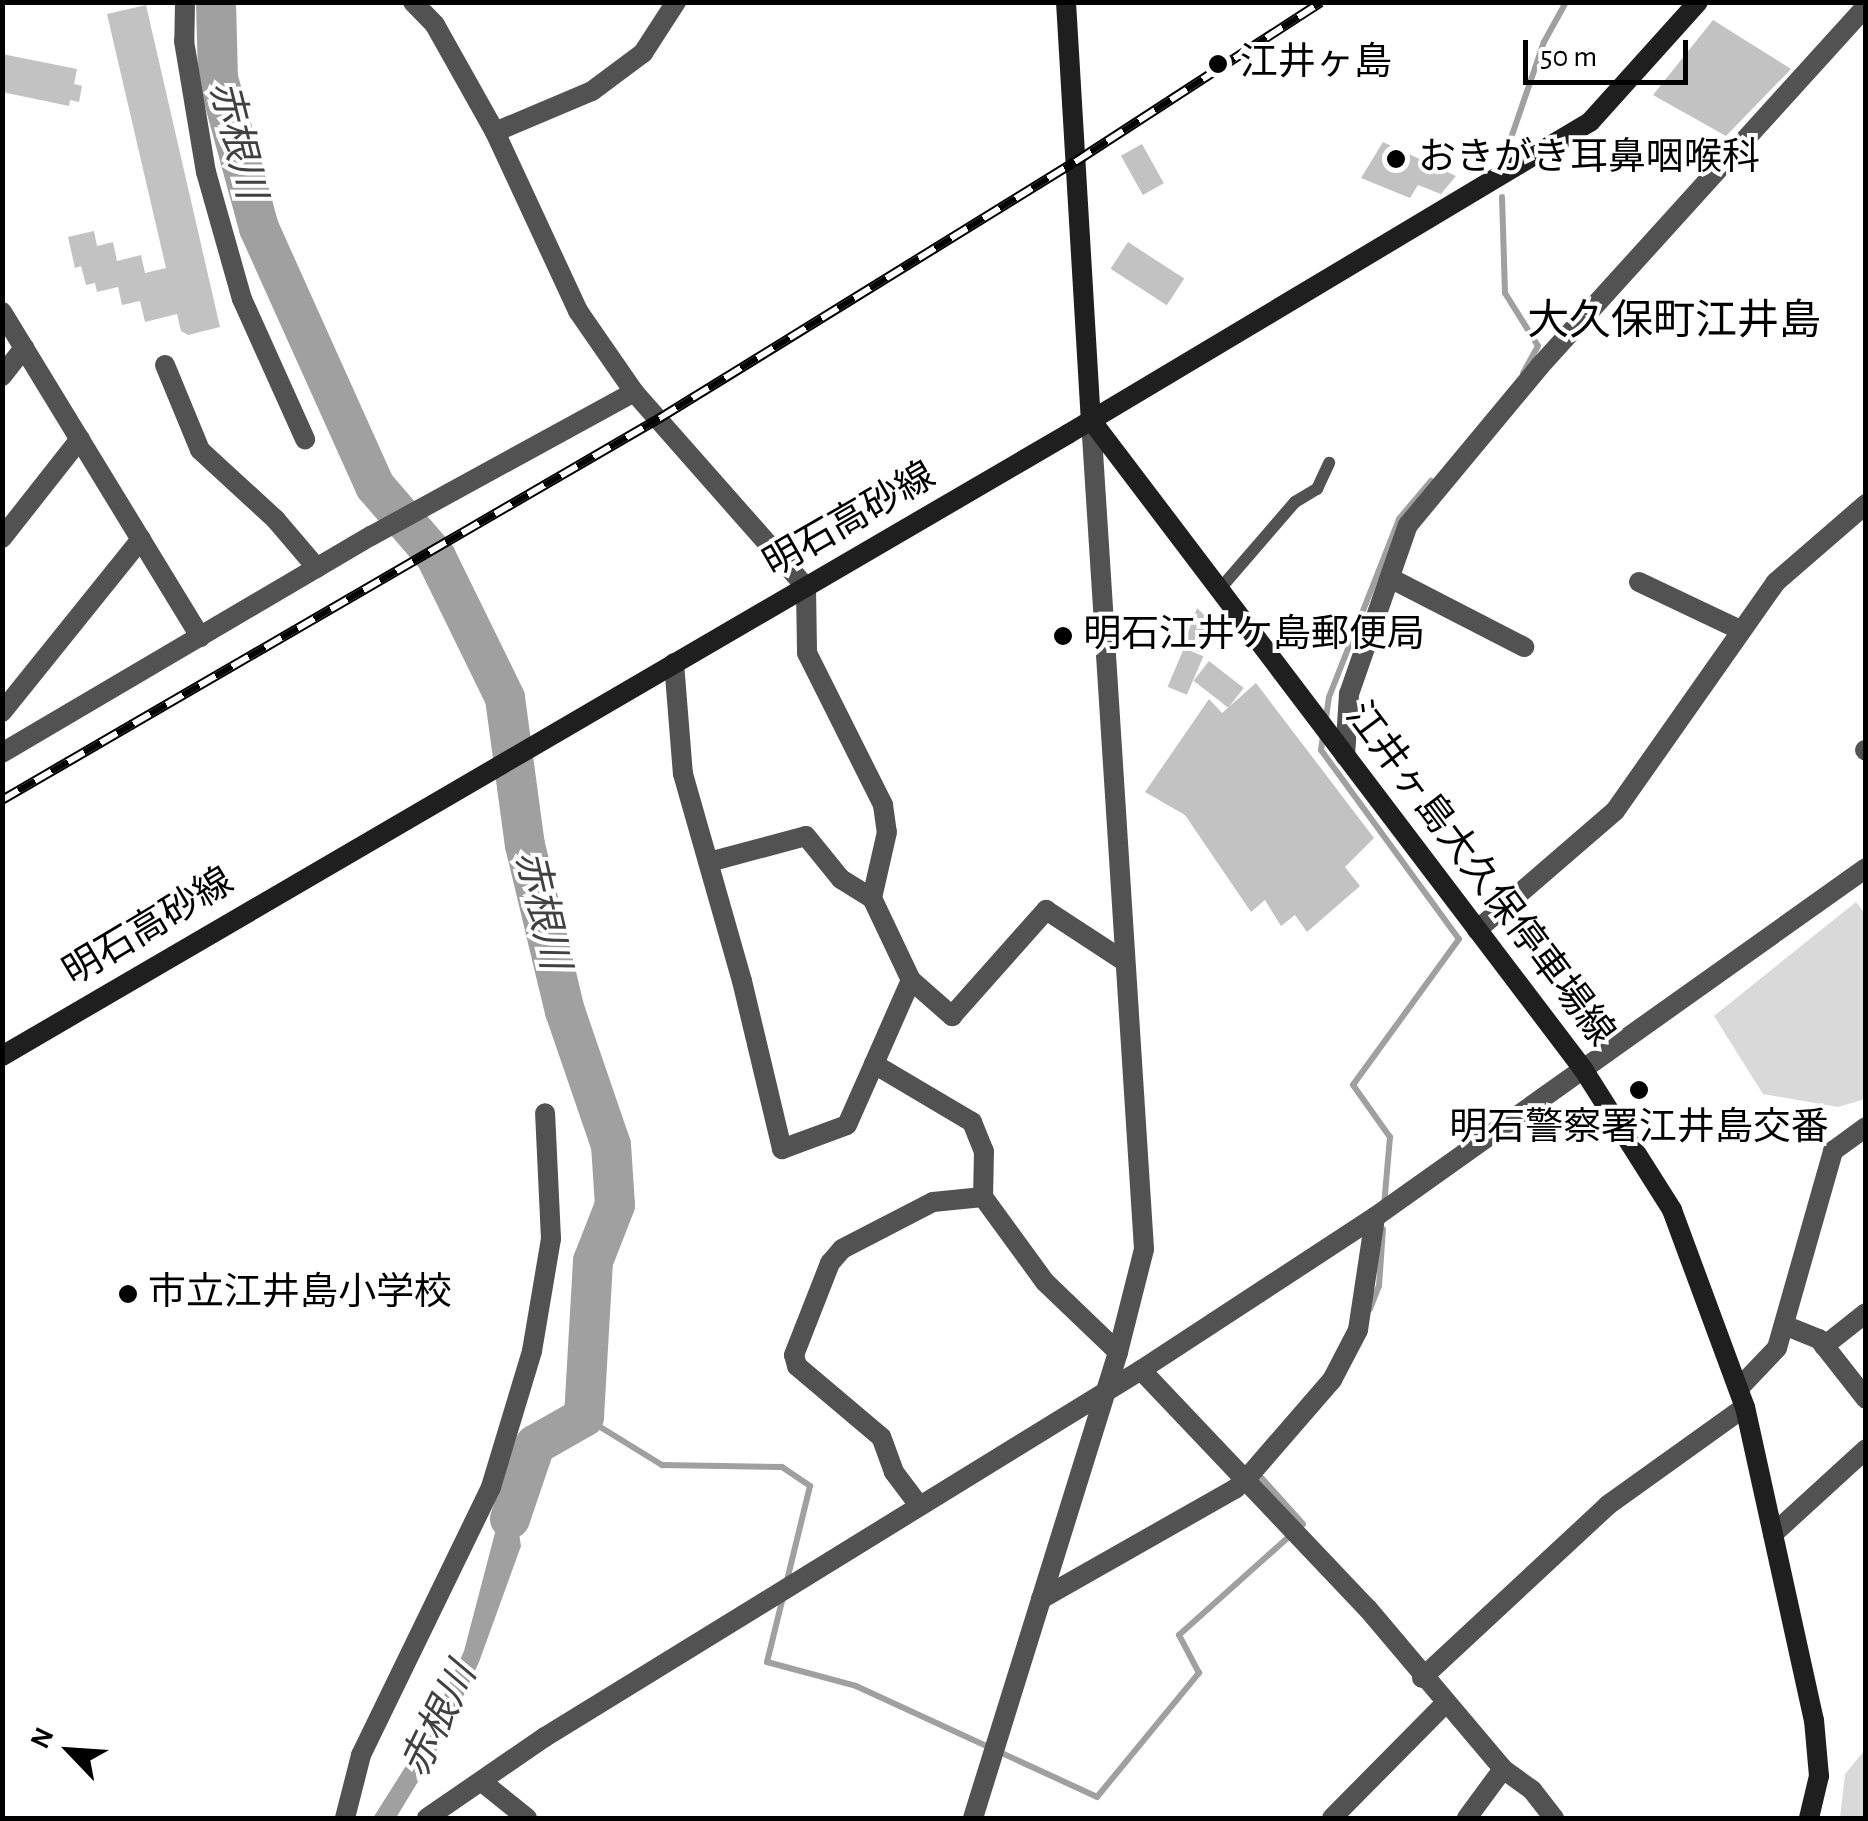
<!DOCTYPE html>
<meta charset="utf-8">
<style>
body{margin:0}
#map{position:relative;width:1868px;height:1821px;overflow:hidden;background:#fff;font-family:"Alegreya Sans","Noto Sans JP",sans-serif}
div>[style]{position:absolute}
.green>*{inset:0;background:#d9d9d9}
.water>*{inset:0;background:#a0a0a0}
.stream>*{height:6px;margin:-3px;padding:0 3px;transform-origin:3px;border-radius:3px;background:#a0a0a0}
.river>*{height:40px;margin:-20px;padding:0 20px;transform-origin:20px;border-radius:20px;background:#a0a0a0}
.building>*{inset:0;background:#c2c2c2;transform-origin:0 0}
.service>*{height:12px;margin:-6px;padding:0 6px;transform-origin:6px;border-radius:6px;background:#525252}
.minor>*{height:20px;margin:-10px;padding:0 10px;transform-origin:10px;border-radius:10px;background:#525252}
.secondary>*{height:20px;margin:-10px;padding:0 10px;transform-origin:10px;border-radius:10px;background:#1f1f1f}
.rail>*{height:10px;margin-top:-5px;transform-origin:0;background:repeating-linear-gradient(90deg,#fff 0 19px,#000 0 38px);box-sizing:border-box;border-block:2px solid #000}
.dots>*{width:28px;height:28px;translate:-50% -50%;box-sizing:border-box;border:5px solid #fff;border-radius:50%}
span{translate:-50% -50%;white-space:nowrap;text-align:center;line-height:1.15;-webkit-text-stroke:8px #fff;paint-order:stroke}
.poi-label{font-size:38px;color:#000}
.left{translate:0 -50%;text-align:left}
.street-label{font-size:38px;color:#000}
.water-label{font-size:40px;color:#414141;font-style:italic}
.quarter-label{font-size:42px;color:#000}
.frame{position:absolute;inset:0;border:5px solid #000;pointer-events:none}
.north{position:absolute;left:20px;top:1701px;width:100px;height:100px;-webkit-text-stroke:8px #fff;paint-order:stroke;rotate:295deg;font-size:28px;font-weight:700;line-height:40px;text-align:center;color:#000}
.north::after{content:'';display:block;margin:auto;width:35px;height:45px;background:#000;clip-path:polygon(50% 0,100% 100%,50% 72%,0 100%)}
.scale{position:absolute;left:1523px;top:40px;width:165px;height:45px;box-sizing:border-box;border:5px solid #000;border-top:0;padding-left:12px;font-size:30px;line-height:35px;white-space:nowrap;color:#000;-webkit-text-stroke:8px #fff;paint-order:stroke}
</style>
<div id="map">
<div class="green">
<div style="clip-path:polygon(1856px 902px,1866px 915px,1865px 1099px,1838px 1107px,1763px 1094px,1714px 1016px)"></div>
<div style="clip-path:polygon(1865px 1750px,1865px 1818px,1840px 1818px,1845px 1774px)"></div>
</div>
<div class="water">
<div style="clip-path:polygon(529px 1464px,517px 1521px,521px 1546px,479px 1662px,442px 1742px,396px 1818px,373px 1818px,428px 1731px,464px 1651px,497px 1525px)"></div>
</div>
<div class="stream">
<div style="left:1509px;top:144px;width:108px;rotate:-71.1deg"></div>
<div style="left:1544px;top:42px;width:46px;rotate:-61.2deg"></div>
<div style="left:1502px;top:197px;width:96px;rotate:88.2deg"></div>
<div style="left:1505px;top:293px;width:62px;rotate:58.1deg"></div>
<div style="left:1538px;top:346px;width:31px;rotate:119deg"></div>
<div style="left:1326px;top:718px;width:21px;rotate:-82deg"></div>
<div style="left:1329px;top:697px;width:191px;rotate:-68.5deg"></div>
<div style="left:1399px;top:519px;width:50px;rotate:-49.9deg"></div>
<div style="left:1323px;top:736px;width:14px;rotate:98deg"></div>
<div style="left:1321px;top:750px;width:234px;rotate:53.9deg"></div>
<div style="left:1459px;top:939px;width:180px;rotate:126deg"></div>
<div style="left:1353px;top:1085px;width:64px;rotate:54.6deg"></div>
<div style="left:1390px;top:1137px;width:69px;rotate:95deg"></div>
<div style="left:1370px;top:1309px;width:25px;rotate:-69deg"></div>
<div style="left:1379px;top:1286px;width:57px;rotate:-86deg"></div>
<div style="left:584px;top:1417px;width:92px;rotate:31.6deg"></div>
<div style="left:662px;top:1465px;width:120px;rotate:1deg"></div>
<div style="left:782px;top:1467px;width:34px;rotate:34deg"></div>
<div style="left:810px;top:1486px;width:97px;rotate:103.7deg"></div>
<div style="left:783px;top:1597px;width:67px;rotate:103.8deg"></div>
<div style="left:767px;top:1662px;width:92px;rotate:15.1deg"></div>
<div style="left:856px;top:1686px;width:265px;rotate:24.7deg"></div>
<div style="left:1097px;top:1797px;width:161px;rotate:-50.6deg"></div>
<div style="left:1199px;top:1673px;width:43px;rotate:-117.8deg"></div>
<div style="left:1179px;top:1635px;width:166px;rotate:-41.8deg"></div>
<div style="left:1303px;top:1524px;width:67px;rotate:-132deg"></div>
</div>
<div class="river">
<div style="left:216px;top:2px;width:76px;rotate:88.5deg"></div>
<div style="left:218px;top:78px;width:156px;rotate:74.7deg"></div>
<div style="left:259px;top:228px;width:283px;rotate:65.8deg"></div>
<div style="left:375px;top:486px;width:94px;rotate:49.3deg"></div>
<div style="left:436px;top:557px;width:157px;rotate:63.9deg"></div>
<div style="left:505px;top:698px;width:148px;rotate:82.3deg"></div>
<div style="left:525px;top:845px;width:171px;rotate:76.5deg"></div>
<div style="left:565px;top:1011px;width:142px;rotate:71.1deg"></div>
<div style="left:611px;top:1145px;width:60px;rotate:86.2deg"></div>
<div style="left:615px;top:1205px;width:60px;rotate:111.4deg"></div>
<div style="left:593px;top:1261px;width:156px;rotate:93.3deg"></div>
<div style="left:584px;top:1417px;width:56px;rotate:150.3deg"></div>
<div style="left:535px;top:1445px;width:78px;rotate:108.7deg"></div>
</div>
<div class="building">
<div style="clip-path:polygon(146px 5px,220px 327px,188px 335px,181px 331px,177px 314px,145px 322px,140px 301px,122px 305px,118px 287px,97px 292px,95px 283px,86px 285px,81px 266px,75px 268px,68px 237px,94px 231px,97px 246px,113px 242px,117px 261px,141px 255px,145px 273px,166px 268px,107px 14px)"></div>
<div style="clip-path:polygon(1713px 20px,1791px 69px,1726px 136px,1653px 95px)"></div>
<div style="clip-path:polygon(2px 54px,77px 69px,74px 84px,82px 86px,79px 102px,70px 100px,69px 106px,2px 92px)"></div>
<div style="clip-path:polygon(1383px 142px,1456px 176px,1441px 194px,1418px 185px,1410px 198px,1361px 178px)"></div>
<div style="left:1142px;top:144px;width:45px;height:24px;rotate:61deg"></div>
<div style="left:1128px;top:242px;width:67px;height:32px;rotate:33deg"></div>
<div style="clip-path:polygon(1197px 608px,1213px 624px,1201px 653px,1183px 646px)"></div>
<div style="left:1184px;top:648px;width:21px;height:42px;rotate:23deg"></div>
<div style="left:1209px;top:661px;width:44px;height:25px;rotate:38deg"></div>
<div style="clip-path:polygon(1256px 683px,1374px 838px,1345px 867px,1360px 886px,1307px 932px,1295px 915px,1281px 926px,1265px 900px,1251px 912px,1185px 815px,1145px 792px,1209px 699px,1222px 713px)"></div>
</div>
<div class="service">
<div style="left:1219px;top:590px;width:116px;rotate:-49.2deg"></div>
<div style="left:1295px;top:502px;width:26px;rotate:-31deg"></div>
<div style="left:1317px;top:489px;width:29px;rotate:-65deg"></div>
</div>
<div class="minor">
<div style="left:185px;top:2px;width:39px;rotate:91deg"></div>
<div style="left:184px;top:41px;width:133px;rotate:80.5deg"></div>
<div style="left:206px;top:172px;width:132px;rotate:74.2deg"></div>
<div style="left:242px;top:299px;width:154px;rotate:65.8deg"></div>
<div style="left:413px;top:2px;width:32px;rotate:46deg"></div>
<div style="left:435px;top:25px;width:123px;rotate:60.7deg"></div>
<div style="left:495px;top:132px;width:197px;rotate:65.1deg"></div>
<div style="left:578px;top:311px;width:98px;rotate:55.3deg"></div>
<div style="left:634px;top:392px;width:260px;rotate:48.6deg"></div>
<div style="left:806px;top:587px;width:66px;rotate:89.1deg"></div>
<div style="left:807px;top:653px;width:170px;rotate:63.4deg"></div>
<div style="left:883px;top:805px;width:27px;rotate:82deg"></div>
<div style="left:887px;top:832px;width:68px;rotate:102.8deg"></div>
<div style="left:872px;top:898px;width:91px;rotate:64.6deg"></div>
<div style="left:911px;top:980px;width:92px;rotate:113.8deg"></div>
<div style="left:874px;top:1064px;width:114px;rotate:30.6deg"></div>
<div style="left:972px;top:1122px;width:31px;rotate:68deg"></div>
<div style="left:984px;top:1151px;width:46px;rotate:91.2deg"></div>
<div style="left:983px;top:1197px;width:105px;rotate:53.9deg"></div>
<div style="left:1045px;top:1282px;width:101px;rotate:43.8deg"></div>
<div style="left:495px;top:132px;width:105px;rotate:-22.9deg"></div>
<div style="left:592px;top:91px;width:64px;rotate:-36.7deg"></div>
<div style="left:643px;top:53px;width:61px;rotate:-57.1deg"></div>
<div style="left:2px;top:312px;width:381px;rotate:58.6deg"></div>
<div style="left:165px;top:365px;width:92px;rotate:67.6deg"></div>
<div style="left:200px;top:450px;width:103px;rotate:42.6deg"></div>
<div style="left:276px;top:520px;width:63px;rotate:49.5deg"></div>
<div style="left:2px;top:376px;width:36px;rotate:-52deg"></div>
<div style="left:2px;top:538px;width:126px;rotate:-51.8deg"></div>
<div style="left:1390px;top:578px;width:151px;rotate:27.2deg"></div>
<div style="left:1639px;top:582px;width:112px;rotate:25.4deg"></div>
<div style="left:674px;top:663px;width:111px;rotate:85.4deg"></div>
<div style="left:683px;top:774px;width:215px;rotate:74.1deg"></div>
<div style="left:742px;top:981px;width:173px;rotate:76.6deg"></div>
<div style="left:782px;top:1149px;width:69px;rotate:-20.3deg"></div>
<div style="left:847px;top:1125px;width:67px;rotate:-66.1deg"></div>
<div style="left:2px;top:712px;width:222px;rotate:-51.2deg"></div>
<div style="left:1865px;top:750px;width:1px;rotate:45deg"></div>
<div style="left:2px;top:753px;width:428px;rotate:-30.5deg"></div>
<div style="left:371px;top:536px;width:300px;rotate:-28.7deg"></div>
<div style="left:1345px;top:756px;width:62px;rotate:-86.3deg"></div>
<div style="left:1349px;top:694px;width:179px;rotate:-70.8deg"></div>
<div style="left:1408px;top:525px;width:205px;rotate:-50.3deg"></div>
<div style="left:1539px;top:367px;width:487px;rotate:-47.8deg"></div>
<div style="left:709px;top:862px;width:100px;rotate:-15deg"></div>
<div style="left:806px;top:836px;width:55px;rotate:50.9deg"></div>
<div style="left:841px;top:879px;width:36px;rotate:32deg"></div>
<div style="left:1477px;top:930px;width:182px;rotate:-40.8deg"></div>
<div style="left:1615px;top:811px;width:280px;rotate:-54.9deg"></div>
<div style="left:1776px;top:582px;width:119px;rotate:-40.9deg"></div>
<div style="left:911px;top:980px;width:55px;rotate:41.3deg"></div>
<div style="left:952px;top:1016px;width:142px;rotate:-48.4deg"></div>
<div style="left:1046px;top:910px;width:93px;rotate:33.2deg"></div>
<div style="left:1784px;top:1325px;width:38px;rotate:22deg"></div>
<div style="left:1819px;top:1339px;width:76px;rotate:51.9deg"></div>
<div style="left:1824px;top:1346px;width:53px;rotate:-38.2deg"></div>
<div style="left:1141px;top:1370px;width:330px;rotate:46.5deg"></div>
<div style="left:1368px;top:1609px;width:209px;rotate:49.8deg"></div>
<div style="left:1503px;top:1769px;width:36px;rotate:36deg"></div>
<div style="left:1532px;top:1790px;width:36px;rotate:52deg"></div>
<div style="left:1740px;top:1387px;width:54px;rotate:-46.5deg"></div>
<div style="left:1777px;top:1348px;width:205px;rotate:-74.1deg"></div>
<div style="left:1833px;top:1151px;width:41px;rotate:-36deg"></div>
<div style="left:918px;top:1504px;width:40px;rotate:-127deg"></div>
<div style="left:894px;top:1472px;width:37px;rotate:-110deg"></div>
<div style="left:881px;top:1437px;width:110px;rotate:-139.8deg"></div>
<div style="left:797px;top:1366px;width:11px;rotate:-105deg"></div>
<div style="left:794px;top:1355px;width:99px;rotate:-68.6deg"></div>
<div style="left:830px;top:1263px;width:18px;rotate:-49deg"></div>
<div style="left:842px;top:1249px;width:102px;rotate:-27.3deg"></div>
<div style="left:933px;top:1202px;width:50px;rotate:-5.7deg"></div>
<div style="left:1773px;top:1534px;width:126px;rotate:-42.4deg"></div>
<div style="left:1041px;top:1599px;width:223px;rotate:-29.6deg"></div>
<div style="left:1235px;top:1489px;width:16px;rotate:-43deg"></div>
<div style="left:1247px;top:1478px;width:130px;rotate:-49.1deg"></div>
<div style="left:1332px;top:1380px;width:56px;rotate:-62.5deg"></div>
<div style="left:1358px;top:1330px;width:114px;rotate:-81.4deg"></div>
<div style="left:1422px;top:1678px;width:254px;rotate:-42.9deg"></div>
<div style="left:1608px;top:1505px;width:168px;rotate:-35.6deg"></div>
<div style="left:482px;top:1782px;width:58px;rotate:38.7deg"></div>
<div style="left:345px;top:1818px;width:65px;rotate:-75.7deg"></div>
<div style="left:361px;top:1755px;width:298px;rotate:-64.1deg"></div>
<div style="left:491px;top:1487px;width:142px;rotate:-73.2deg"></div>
<div style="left:532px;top:1351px;width:114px;rotate:-80.4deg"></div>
<div style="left:551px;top:1239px;width:126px;rotate:-92.7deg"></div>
<div style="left:427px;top:1818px;width:143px;rotate:-34.5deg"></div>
<div style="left:545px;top:1737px;width:700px;rotate:-31.62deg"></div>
<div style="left:1141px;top:1370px;width:280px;rotate:-33.2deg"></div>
<div style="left:1375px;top:1217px;width:602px;rotate:-35.4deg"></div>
<div style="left:973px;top:1818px;width:488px;rotate:-72.7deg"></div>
<div style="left:1118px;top:1352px;width:106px;rotate:-75.8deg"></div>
<div style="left:1144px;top:1249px;width:831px;rotate:-93.66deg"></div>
<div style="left:1332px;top:1818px;width:161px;rotate:-45.3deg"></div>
<div style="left:1467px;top:1818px;width:61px;rotate:-53.7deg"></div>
</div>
<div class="secondary">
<div style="left:1066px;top:2px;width:419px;rotate:86.6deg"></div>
<div style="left:1091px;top:420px;width:814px;rotate:52.83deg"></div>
<div style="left:1583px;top:1069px;width:167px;rotate:57.7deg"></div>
<div style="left:1672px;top:1210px;width:210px;rotate:69.7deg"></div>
<div style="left:1745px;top:1407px;width:321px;rotate:77.6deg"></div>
<div style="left:1814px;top:1720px;width:56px;rotate:84.9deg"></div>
<div style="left:1819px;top:1776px;width:43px;rotate:103.4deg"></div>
<div style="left:2px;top:1056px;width:1234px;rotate:-30.26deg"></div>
<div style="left:1068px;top:434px;width:608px;rotate:-30.87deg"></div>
<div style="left:1590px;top:122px;width:161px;rotate:-48deg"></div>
</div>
<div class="rail">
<div style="left:2px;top:800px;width:761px;rotate:-30.14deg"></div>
<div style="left:660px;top:418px;width:488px;rotate:-31.7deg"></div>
<div style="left:1075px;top:162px;width:293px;rotate:-33deg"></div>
</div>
<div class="dots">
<div style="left:1218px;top:64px;background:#000"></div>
<div style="left:1396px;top:159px;background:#000"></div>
<div style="left:1063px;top:636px;background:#000"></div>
<div style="left:1639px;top:1090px;background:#000"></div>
<div style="left:128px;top:1294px;background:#000"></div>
</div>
<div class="poi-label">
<span class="left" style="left:1240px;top:64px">江井ヶ島</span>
<span class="left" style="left:1418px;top:159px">おきがき耳鼻咽喉科</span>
<span class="left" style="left:1083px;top:636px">明石江井ケ島郵便局</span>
<span style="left:1639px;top:1129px">明石警察署江井島交番</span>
<span class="left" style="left:148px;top:1294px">市立江井島小学校</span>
</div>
<div class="street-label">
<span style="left:850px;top:521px;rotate:-30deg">明石高砂線</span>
<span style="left:1479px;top:875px;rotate:53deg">江井ヶ島大久保停車場線</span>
<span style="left:149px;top:928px;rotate:-31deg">明石高砂線</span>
</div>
<div class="water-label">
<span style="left:237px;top:140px;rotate:76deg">赤根川</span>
<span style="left:542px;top:910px;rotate:77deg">赤根川</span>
<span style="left:439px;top:1720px;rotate:-64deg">赤根川</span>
</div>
<div class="quarter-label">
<span style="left:1674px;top:321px">大久保町江井島</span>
</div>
<div class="frame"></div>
<div class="north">N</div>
<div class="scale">50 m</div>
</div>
